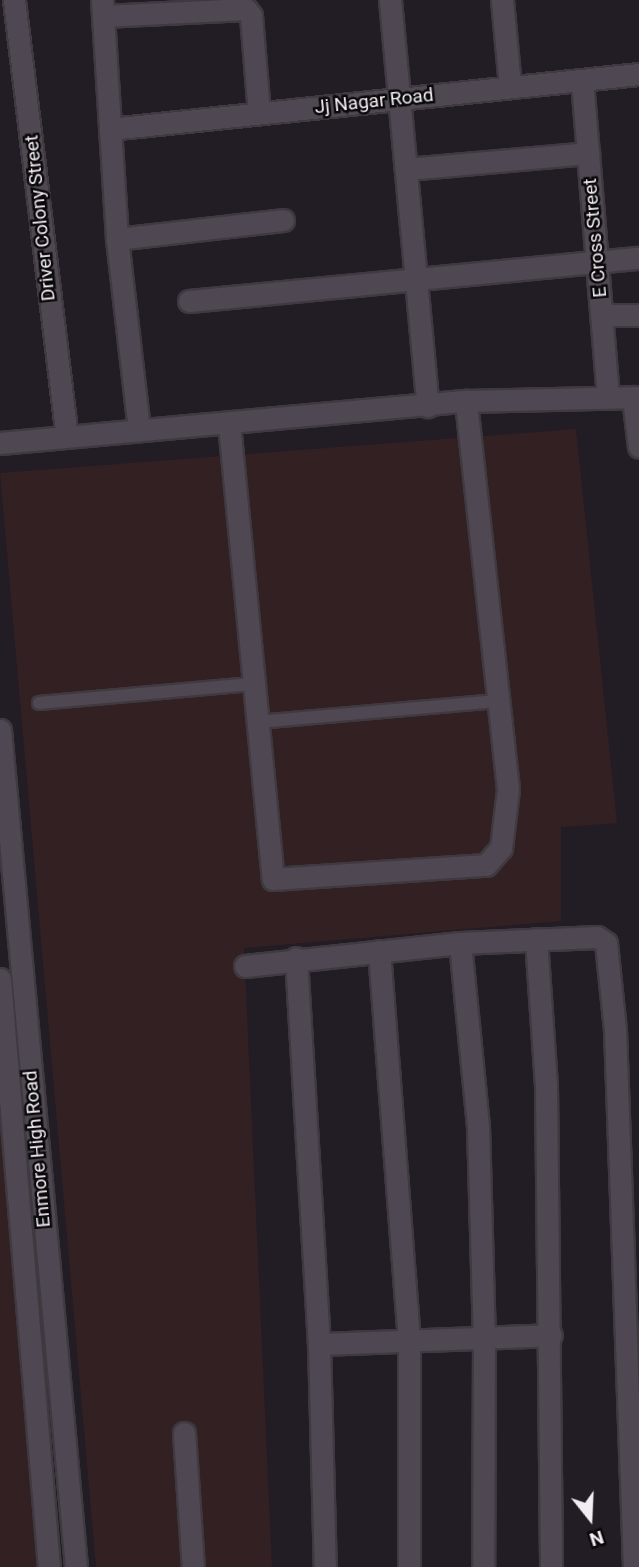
<!DOCTYPE html>
<style>
body{margin:0}
#map{position:relative;width:639px;height:1567px;overflow:hidden;background:#221c24;font-family:Roboto,sans-serif}
div>[style]{position:absolute}
.industrial>*{inset:0;background:#332022}
.roads{filter:drop-shadow(2px 0 #3e3a40) drop-shadow(-2px 0 #3e3a40) drop-shadow(0 2px #3e3a40) drop-shadow(0 -2px #3e3a40)}
.lane>*{height:12px;margin:-6px;padding:0 6px;transform-origin:6px;border-radius:6px;background:#4f4852}
.street>*{height:21px;margin:-10.5px;padding:0 10.5px;transform-origin:10.5px;border-radius:10.5px;background:#4f4852}
.secondary>*{height:21px;margin:-10.5px;padding:0 10.5px;transform-origin:10.5px;border-radius:10.5px;background:#4f4852}
span{translate:-50% -50%;white-space:nowrap;text-align:center;line-height:1.15;-webkit-text-stroke:5px #0a080b;paint-order:stroke}
.street-label{font-size:19px;color:#f1edf3}
.north{position:absolute;left:555px;top:1483px;width:70px;height:70px;-webkit-text-stroke:5px #0a080b;paint-order:stroke;rotate:162deg;font-size:19px;font-weight:700;line-height:28px;text-align:center;color:#f1edf3}
.north::after{content:'';display:block;margin:auto;width:24px;height:32px;background:#f1edf3;clip-path:polygon(50% 0,100% 100%,50% 72%,0 100%)}
</style>
<div id="map">
<div class="industrial">
<div style="clip-path:polygon(576px 429px,617px 823px,561px 827px,561px 921px,244px 948px,272px 1567px,96px 1567px,0 473px)"></div>
<div style="clip-path:polygon(0 1065px,47px 1567px,0 1567px)"></div>
</div>
<div class="roads">
<div class="lane">
<div style="left:39px;top:703px;width:216px;rotate:-5.1deg"></div>
<div style="left:258px;top:722px;width:243px;rotate:-5deg"></div>
</div>
<div class="street">
<div style="left:14px;top:0;width:438px;rotate:83.1deg"></div>
<div style="left:102px;top:0;width:239px;rotate:86.4deg"></div>
<div style="left:117px;top:239px;width:192px;rotate:83.4deg"></div>
<div style="left:390px;top:0;width:408px;rotate:84.7deg"></div>
<div style="left:502px;top:0;width:87px;rotate:84.7deg"></div>
<div style="left:104px;top:16px;width:142px;rotate:-2.8deg"></div>
<div style="left:246px;top:9px;width:9px;rotate:54deg"></div>
<div style="left:251px;top:16px;width:97px;rotate:85.3deg"></div>
<div style="left:582px;top:81px;width:316px;rotate:85.3deg"></div>
<div style="left:110px;top:129px;width:532px;rotate:-5.94deg"></div>
<div style="left:406px;top:169px;width:183px;rotate:-5deg"></div>
<div style="left:117px;top:239px;width:167px;rotate:-6.5deg"></div>
<div style="left:189px;top:301px;width:452px;rotate:-5.5deg"></div>
<div style="left:601px;top:315px;width:38px"></div>
<div style="left:633px;top:397px;width:50px;rotate:83.2deg"></div>
<div style="left:229px;top:424px;width:457px;rotate:84.5deg"></div>
<div style="left:273px;top:879px;width:213px;rotate:-3.8deg"></div>
<div style="left:486px;top:865px;width:23px;rotate:-49deg"></div>
<div style="left:501px;top:848px;width:59px;rotate:-83.2deg"></div>
<div style="left:508px;top:789px;width:390px;rotate:-96.2deg"></div>
<div style="left:0;top:443px;width:468px;rotate:-5.2deg"></div>
<div style="left:466px;top:401px;width:173px;rotate:-1.3deg"></div>
<div style="left:536px;top:939px;width:145px;rotate:86.1deg"></div>
<div style="left:546px;top:1084px;width:483px;rotate:89.4deg"></div>
<div style="left:460px;top:943px;width:184px;rotate:84.4deg"></div>
<div style="left:478px;top:1126px;width:210px;rotate:88.4deg"></div>
<div style="left:484px;top:1336px;width:231px;rotate:90.2deg"></div>
<div style="left:379px;top:951px;width:391px;rotate:85.6deg"></div>
<div style="left:409px;top:1341px;width:226px;rotate:90deg"></div>
<div style="left:296px;top:958px;width:387px;rotate:86.6deg"></div>
<div style="left:319px;top:1344px;width:223px;rotate:88.5deg"></div>
<div style="left:245px;top:966px;width:216px;rotate:-6.1deg"></div>
<div style="left:460px;top:943px;width:137px;rotate:-2.5deg"></div>
<div style="left:597px;top:937px;width:11px;rotate:34deg"></div>
<div style="left:606px;top:943px;width:87px;rotate:84.1deg"></div>
<div style="left:615px;top:1030px;width:537px;rotate:87.97deg"></div>
<div style="left:319px;top:1344px;width:232px;rotate:-2.2deg"></div>
<div style="left:184px;top:1433px;width:134px;rotate:86.2deg"></div>
</div>
<div class="secondary">
<div style="left:0;top:730px;width:840px;rotate:84.81deg"></div>
<div style="left:0;top:979px;width:590px;rotate:85.24deg"></div>
</div>
</div>
<div class="street-label">
<span style="left:374px;top:101px;rotate:-6deg">Jj Nagar Road</span>
<span style="left:40px;top:218px;rotate:-96deg">Driver Colony Street</span>
<span style="left:595px;top:238px;rotate:-95deg">E Cross Street</span>
<span style="left:37px;top:1149px;rotate:-95deg">Enmore High Road</span>
</div>
<div class="north">N</div>
</div>
